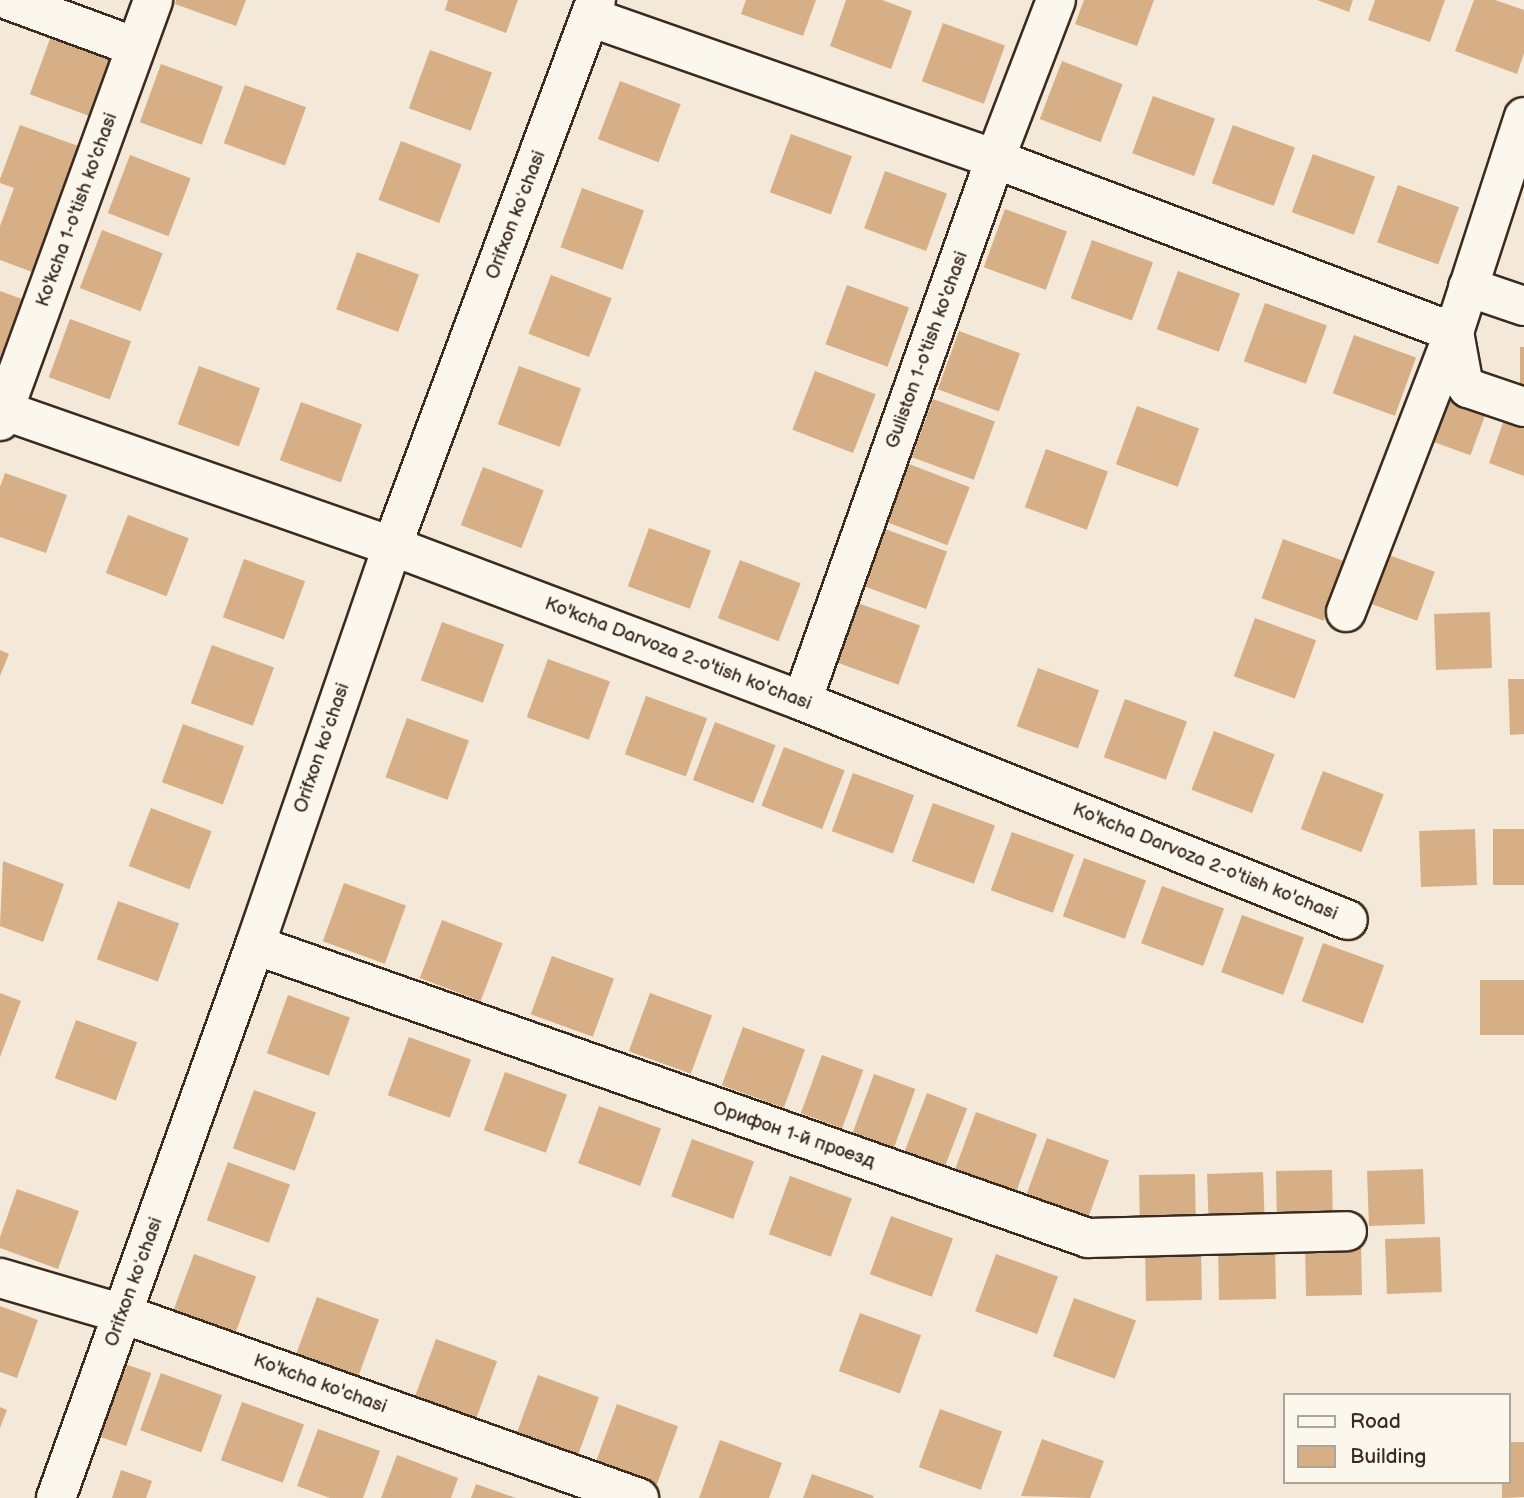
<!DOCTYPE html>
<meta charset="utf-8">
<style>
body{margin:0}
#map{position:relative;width:1524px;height:1498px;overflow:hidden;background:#f4e9d8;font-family:"Balsamiq Sans",sans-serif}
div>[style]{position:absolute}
.building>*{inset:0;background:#d6af87;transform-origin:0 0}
.roads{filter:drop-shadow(2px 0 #3b2a1e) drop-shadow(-2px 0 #3b2a1e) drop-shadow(0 2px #3b2a1e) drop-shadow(0 -2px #3b2a1e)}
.minor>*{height:38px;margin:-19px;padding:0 19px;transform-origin:19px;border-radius:19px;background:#fbf7ec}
span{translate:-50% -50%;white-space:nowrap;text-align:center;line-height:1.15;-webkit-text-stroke:6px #fbf7ec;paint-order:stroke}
.street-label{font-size:19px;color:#3b2a1e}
.legend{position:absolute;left:1283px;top:1393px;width:228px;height:91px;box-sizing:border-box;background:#fbf7ec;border:2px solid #aea59a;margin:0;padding:9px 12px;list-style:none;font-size:21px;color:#3b2a1e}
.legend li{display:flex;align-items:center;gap:14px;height:35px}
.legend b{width:35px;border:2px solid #aea59a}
</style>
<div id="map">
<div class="building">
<div style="clip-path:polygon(176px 0,246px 0,236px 26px,175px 4px)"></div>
<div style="clip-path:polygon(448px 0,518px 0,506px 33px,445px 10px)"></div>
<div style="clip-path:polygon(746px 0,816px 0,803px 36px,741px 14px)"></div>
<div style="clip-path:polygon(846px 0,882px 0,912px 11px,891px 69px,830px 46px)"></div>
<div style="clip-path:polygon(1084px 0,1154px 0,1137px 46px,1075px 24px)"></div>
<div style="clip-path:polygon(1317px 0,1353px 0,1349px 12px)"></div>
<div style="clip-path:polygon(1375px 0,1445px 0,1430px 42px,1368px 20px)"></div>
<div style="clip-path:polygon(1474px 0,1495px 0,1524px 10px,1524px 53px,1517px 74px,1455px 51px)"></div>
<div style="left:943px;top:23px;width:66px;height:62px;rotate:20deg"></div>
<div style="left:51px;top:36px;width:65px;height:62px;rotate:20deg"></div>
<div style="left:430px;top:50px;width:66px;height:62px;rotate:20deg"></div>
<div style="left:1062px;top:61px;width:65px;height:62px;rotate:21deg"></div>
<div style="left:161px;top:64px;width:66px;height:62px;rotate:20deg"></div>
<div style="left:620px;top:81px;width:65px;height:62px;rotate:21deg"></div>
<div style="left:245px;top:85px;width:65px;height:62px;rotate:20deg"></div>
<div style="left:1153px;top:96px;width:66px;height:61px;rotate:20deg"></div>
<div style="clip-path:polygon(20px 125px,81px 147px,35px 273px,0 260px,0 226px,14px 188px,0 183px,0 179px)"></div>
<div style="left:1233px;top:125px;width:66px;height:62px;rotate:20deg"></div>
<div style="left:791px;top:134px;width:65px;height:62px;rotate:20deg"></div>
<div style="left:401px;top:141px;width:65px;height:63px;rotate:21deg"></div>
<div style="left:1313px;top:154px;width:66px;height:62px;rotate:20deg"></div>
<div style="left:130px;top:155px;width:65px;height:62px;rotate:21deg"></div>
<div style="left:885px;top:171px;width:66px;height:61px;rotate:20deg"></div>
<div style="left:1398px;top:185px;width:65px;height:61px;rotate:20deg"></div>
<div style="left:582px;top:188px;width:66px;height:63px;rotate:20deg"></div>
<div style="left:1005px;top:209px;width:66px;height:62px;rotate:20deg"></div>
<div style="left:102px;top:230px;width:65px;height:62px;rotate:21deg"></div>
<div style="left:1092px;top:240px;width:65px;height:62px;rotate:20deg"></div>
<div style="left:357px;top:252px;width:66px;height:61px;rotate:20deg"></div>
<div style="left:1178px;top:271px;width:66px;height:62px;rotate:20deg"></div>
<div style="left:551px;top:275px;width:65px;height:63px;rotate:21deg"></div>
<div style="left:847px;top:285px;width:66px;height:63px;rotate:20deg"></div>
<div style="clip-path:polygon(0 291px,22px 299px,0 359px)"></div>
<div style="left:1265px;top:303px;width:66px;height:62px;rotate:20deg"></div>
<div style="left:70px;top:319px;width:65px;height:62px;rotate:20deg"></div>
<div style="left:959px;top:331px;width:65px;height:62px;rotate:20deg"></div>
<div style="left:1354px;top:335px;width:66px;height:62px;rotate:20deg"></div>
<div style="left:1520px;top:347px;width:4px;height:56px"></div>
<div style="left:199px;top:366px;width:65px;height:62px;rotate:20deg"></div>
<div style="left:519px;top:366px;width:66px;height:62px;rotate:20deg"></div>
<div style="left:815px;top:371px;width:65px;height:63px;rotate:21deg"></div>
<div style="left:1440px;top:390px;width:51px;height:51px;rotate:20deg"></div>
<div style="left:933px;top:399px;width:66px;height:62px;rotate:20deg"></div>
<div style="left:301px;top:402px;width:65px;height:62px;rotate:20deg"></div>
<div style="left:1137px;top:406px;width:66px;height:62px;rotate:20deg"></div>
<div style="clip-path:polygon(1506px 414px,1524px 420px,1524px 476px,1489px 463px)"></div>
<div style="left:1046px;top:449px;width:66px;height:62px;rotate:20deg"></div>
<div style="left:909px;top:464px;width:65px;height:62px;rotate:21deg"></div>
<div style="left:483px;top:467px;width:65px;height:62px;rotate:21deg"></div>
<div style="clip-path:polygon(5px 473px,67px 495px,46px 553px,0 537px,0 487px)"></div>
<div style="left:128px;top:515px;width:65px;height:62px;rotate:21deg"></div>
<div style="left:649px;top:528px;width:66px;height:62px;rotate:20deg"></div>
<div style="left:885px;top:529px;width:66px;height:61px;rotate:20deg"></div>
<div style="left:1283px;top:539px;width:66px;height:63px;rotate:20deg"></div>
<div style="left:1386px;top:554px;width:52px;height:52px;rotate:20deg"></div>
<div style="left:244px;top:559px;width:65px;height:62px;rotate:20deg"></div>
<div style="left:740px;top:560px;width:65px;height:62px;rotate:21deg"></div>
<div style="left:858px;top:603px;width:66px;height:63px;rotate:20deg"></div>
<div style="left:1490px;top:612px;width:56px;height:56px;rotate:88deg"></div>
<div style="left:1255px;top:618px;width:65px;height:62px;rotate:20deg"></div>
<div style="left:442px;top:622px;width:66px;height:62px;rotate:20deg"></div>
<div style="left:212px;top:645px;width:66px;height:62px;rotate:20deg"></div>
<div style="clip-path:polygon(0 650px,9px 654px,0 676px)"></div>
<div style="left:548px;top:659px;width:66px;height:62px;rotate:20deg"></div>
<div style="left:1038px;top:668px;width:65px;height:62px;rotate:20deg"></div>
<div style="clip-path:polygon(1508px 679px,1524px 679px,1524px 734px,1510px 735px)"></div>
<div style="left:646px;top:696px;width:65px;height:62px;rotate:20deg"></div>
<div style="left:1125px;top:699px;width:66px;height:62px;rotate:20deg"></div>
<div style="left:407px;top:718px;width:66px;height:63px;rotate:20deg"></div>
<div style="left:715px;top:722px;width:65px;height:62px;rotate:21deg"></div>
<div style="left:183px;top:724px;width:65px;height:62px;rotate:20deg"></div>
<div style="left:1214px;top:731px;width:65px;height:63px;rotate:21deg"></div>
<div style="left:784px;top:747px;width:65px;height:63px;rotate:21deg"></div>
<div style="left:1323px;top:771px;width:65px;height:62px;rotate:21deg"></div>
<div style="left:853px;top:773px;width:65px;height:62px;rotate:20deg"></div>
<div style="left:933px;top:803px;width:66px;height:62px;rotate:20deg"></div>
<div style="left:151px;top:808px;width:65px;height:62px;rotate:21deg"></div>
<div style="left:1475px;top:829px;width:56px;height:56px;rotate:88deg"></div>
<div style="left:1524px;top:829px;width:56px;height:31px;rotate:90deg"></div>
<div style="left:1012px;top:832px;width:66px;height:62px;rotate:20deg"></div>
<div style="left:1084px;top:858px;width:66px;height:62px;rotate:20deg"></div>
<div style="clip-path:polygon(3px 861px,64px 884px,43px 942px,0 926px)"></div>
<div style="left:344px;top:883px;width:66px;height:62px;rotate:20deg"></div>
<div style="left:1162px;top:886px;width:66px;height:61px;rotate:20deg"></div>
<div style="left:118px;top:901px;width:65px;height:62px;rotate:20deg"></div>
<div style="left:1242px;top:915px;width:66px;height:61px;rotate:20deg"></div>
<div style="left:442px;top:920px;width:65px;height:62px;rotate:21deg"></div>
<div style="left:1323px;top:943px;width:65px;height:62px;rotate:20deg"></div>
<div style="left:552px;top:956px;width:66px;height:62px;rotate:20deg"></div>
<div style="left:1524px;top:980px;width:55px;height:44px;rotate:90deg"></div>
<div style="clip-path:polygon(0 993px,21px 1001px,0 1057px)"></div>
<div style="left:650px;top:993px;width:66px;height:62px;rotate:20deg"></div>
<div style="left:288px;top:995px;width:66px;height:62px;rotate:20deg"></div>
<div style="left:76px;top:1020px;width:65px;height:62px;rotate:20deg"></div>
<div style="left:743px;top:1027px;width:66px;height:62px;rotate:20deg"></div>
<div style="left:409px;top:1037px;width:66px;height:62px;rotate:20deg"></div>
<div style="left:822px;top:1055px;width:44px;height:62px;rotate:20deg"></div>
<div style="left:505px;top:1072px;width:66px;height:62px;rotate:20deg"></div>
<div style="left:874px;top:1074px;width:44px;height:62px;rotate:20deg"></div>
<div style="left:254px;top:1090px;width:66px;height:62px;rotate:20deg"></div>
<div style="left:927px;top:1093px;width:43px;height:63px;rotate:21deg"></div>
<div style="left:599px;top:1106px;width:66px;height:61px;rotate:20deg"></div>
<div style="left:976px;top:1112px;width:65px;height:62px;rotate:20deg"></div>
<div style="left:1047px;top:1138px;width:66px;height:62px;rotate:20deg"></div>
<div style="left:692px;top:1139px;width:66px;height:61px;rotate:20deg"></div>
<div style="left:228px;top:1162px;width:66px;height:62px;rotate:20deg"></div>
<div style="left:1423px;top:1169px;width:55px;height:56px;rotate:88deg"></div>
<div style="left:1332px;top:1170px;width:56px;height:56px;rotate:89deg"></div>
<div style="left:1263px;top:1172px;width:56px;height:56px;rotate:88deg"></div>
<div style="left:1195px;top:1174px;width:55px;height:56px;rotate:89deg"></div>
<div style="left:790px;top:1176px;width:66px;height:62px;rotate:20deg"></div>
<div style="clip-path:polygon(17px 1189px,79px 1211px,58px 1269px,0 1248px,0 1237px)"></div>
<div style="left:891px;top:1216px;width:66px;height:62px;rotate:20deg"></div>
<div style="left:1440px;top:1237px;width:55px;height:55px;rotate:88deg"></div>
<div style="left:1361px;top:1239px;width:56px;height:56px;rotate:89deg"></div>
<div style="left:1275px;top:1244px;width:55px;height:57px;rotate:89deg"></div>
<div style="left:1201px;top:1245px;width:55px;height:56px;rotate:89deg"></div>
<div style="left:194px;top:1254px;width:66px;height:62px;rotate:20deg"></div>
<div style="left:996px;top:1254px;width:66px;height:61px;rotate:20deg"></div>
<div style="left:317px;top:1297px;width:66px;height:62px;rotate:20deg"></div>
<div style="left:1074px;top:1298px;width:66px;height:62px;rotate:20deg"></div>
<div style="clip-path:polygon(0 1306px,38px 1320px,17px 1378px,0 1372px)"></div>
<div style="left:860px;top:1313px;width:65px;height:62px;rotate:20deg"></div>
<div style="left:436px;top:1339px;width:65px;height:62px;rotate:20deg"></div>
<div style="left:122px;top:1363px;width:31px;height:77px;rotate:19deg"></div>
<div style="left:161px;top:1373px;width:65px;height:61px;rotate:20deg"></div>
<div style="left:538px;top:1375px;width:65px;height:62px;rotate:20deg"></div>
<div style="left:242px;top:1402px;width:66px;height:62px;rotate:20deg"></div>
<div style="left:617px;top:1404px;width:65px;height:62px;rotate:20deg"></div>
<div style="clip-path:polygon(0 1407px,7px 1410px,0 1428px)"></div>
<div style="left:940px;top:1409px;width:66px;height:62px;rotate:20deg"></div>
<div style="clip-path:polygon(318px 1429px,380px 1451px,363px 1498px,330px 1498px,297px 1486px)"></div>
<div style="clip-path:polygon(1042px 1439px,1104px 1461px,1090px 1498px,1021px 1496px)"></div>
<div style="clip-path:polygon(720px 1440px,782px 1463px,769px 1498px,699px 1498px)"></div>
<div style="clip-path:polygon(1508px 1442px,1524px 1442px,1524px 1497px,1502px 1498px,1502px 1482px,1508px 1482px)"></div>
<div style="clip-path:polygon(397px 1455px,458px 1478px,451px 1498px,381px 1498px)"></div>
<div style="clip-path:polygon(121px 1470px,152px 1481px,146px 1498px,112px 1498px)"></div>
<div style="clip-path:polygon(812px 1474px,874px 1496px,873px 1498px,803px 1498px)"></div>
<div style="clip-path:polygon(476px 1484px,516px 1498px,471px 1498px)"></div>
</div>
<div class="roads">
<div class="minor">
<div style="left:8px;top:0;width:136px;rotate:20.2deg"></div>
<div style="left:590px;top:17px;width:429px;rotate:19.3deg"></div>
<div style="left:995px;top:159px;width:491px;rotate:20.7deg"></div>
<div style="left:1454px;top:332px;width:50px;rotate:79.6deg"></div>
<div style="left:1463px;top:381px;width:9px;rotate:54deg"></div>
<div style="left:1468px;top:388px;width:59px;rotate:18.7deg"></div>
<div style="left:1468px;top:287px;width:59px;rotate:18.7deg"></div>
<div style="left:0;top:409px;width:415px;rotate:19.3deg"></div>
<div style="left:392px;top:546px;width:438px;rotate:20.7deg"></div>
<div style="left:802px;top:701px;width:588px;rotate:21.86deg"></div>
<div style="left:0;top:421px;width:448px;rotate:-70deg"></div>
<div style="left:1346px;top:612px;width:300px;rotate:-68.9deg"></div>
<div style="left:1454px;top:332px;width:226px;rotate:-72deg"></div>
<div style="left:802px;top:701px;width:575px;rotate:-70.4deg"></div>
<div style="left:995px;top:159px;width:170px;rotate:-69deg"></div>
<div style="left:255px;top:945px;width:883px;rotate:19.38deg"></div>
<div style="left:1088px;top:1238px;width:259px;rotate:-1.5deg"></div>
<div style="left:0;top:1278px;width:128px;rotate:16.3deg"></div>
<div style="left:123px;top:1314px;width:548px;rotate:19.63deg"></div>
<div style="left:56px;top:1498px;width:588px;rotate:-70.21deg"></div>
<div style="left:255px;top:945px;width:422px;rotate:-71deg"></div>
<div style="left:392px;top:546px;width:583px;rotate:-69.51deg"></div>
</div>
</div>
<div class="street-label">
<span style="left:77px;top:210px;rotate:-70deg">Ko'kcha 1-o'tish ko'chasi</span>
<span style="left:516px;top:215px;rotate:-69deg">Orifxon koʻchasi</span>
<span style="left:927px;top:350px;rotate:-70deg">Guliston 1-o'tish ko'chasi</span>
<span style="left:678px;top:654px;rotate:21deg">Ko'kcha Darvoza 2-o'tish ko'chasi</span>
<span style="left:322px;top:748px;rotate:-71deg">Orifxon koʻchasi</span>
<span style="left:1205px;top:862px;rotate:22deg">Ko'kcha Darvoza 2-o'tish ko'chasi</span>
<span style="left:794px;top:1135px;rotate:19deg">Орифон 1-й проезд</span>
<span style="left:134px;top:1282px;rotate:-70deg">Orifxon koʻchasi</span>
<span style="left:320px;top:1384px;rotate:20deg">Ko'kcha ko'chasi</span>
</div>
<ul class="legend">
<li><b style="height:9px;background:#fbf7ec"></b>Road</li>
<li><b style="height:19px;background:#d6af87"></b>Building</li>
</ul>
</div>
